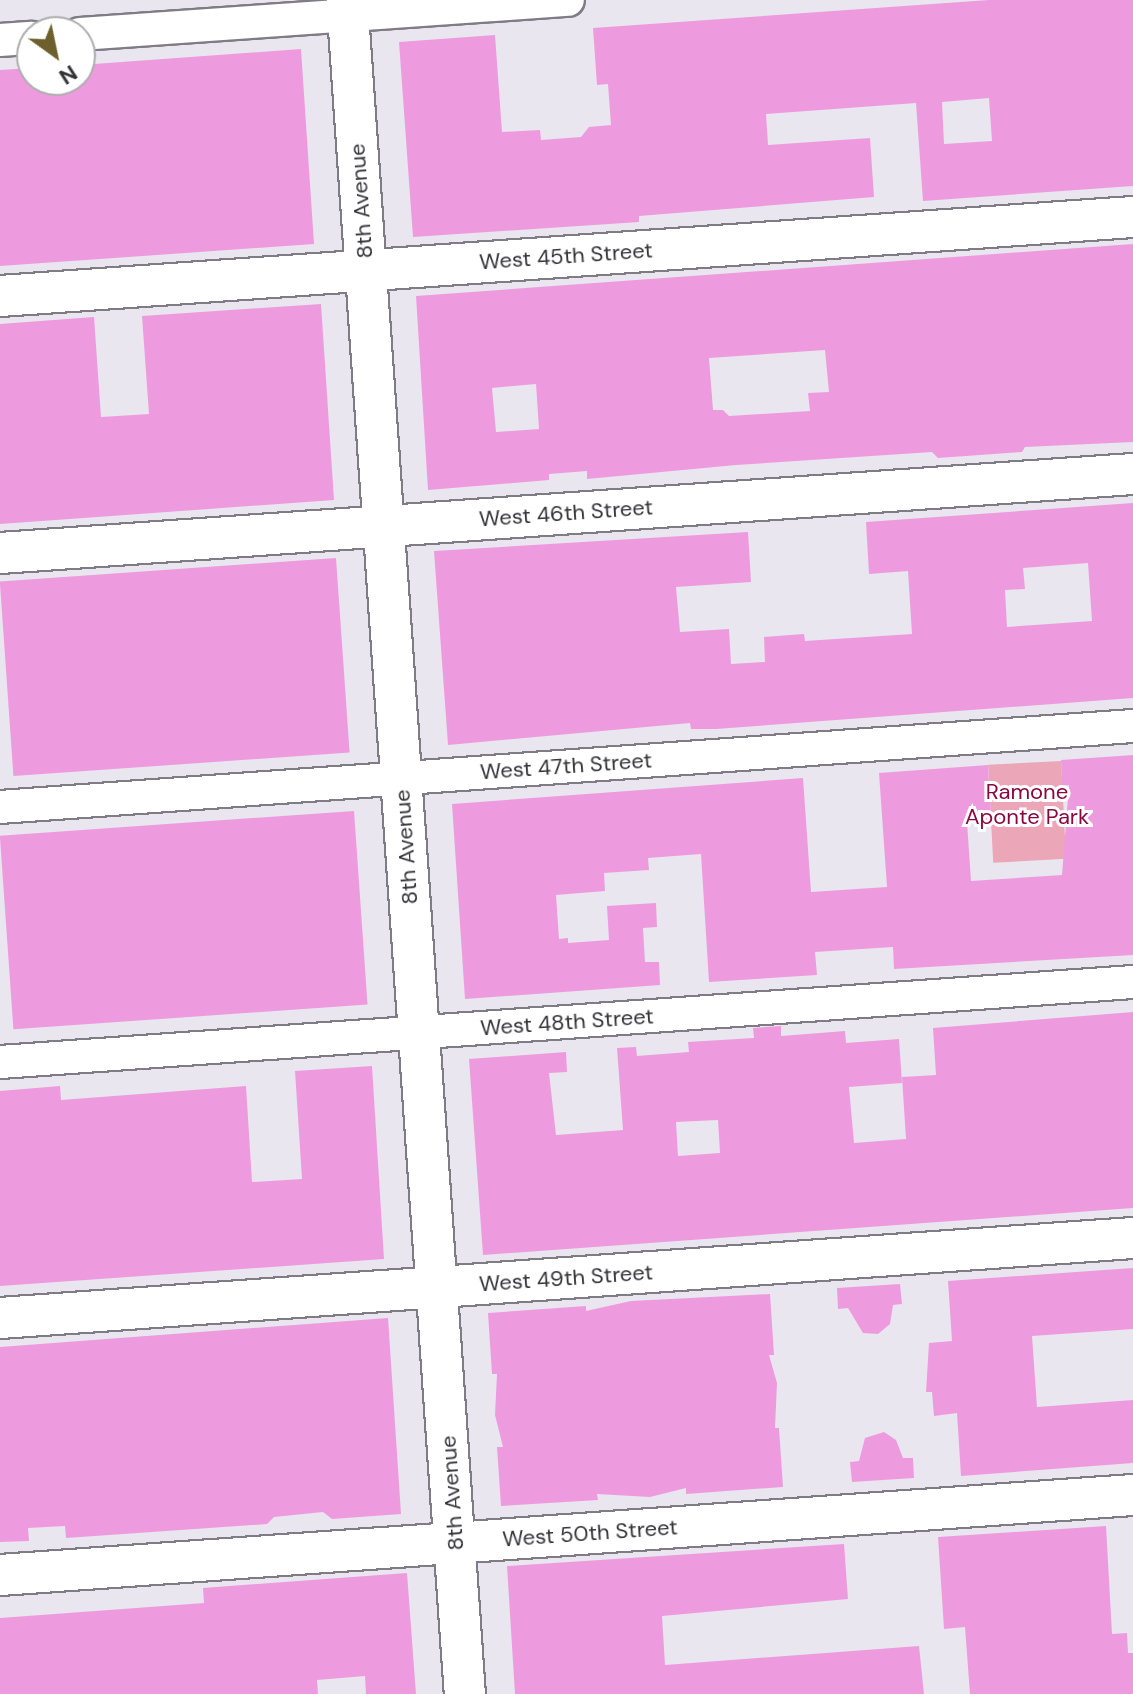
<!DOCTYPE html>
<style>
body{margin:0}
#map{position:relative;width:1133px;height:1694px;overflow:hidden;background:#eae6f0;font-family:"DM Sans",sans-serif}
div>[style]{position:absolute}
.green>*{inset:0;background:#eba7b7;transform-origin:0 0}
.building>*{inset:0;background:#ed9bde;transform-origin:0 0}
.roads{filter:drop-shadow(2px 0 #7f7c85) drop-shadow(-2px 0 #7f7c85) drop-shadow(0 2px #7f7c85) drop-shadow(0 -2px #7f7c85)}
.minor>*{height:32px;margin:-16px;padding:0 16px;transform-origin:16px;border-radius:16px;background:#fff}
.major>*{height:40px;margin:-20px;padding:0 20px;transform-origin:20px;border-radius:20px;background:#fff}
span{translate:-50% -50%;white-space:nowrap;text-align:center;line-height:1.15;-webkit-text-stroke:6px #fff;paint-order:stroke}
.street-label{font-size:22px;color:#343236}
.park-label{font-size:22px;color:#880840}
.north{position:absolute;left:16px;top:16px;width:80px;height:80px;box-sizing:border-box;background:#fff;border:2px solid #aeadaf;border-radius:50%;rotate:147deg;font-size:22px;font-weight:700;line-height:32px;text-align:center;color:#343236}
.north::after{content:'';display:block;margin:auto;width:28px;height:36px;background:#6e602d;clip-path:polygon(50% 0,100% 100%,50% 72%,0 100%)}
</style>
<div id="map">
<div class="green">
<div style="left:1061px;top:761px;width:98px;height:73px;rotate:87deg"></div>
</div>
<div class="building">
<div style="clip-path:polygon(evenodd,989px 0,1133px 0,1133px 186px,923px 201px,916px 103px,766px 114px,768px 145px,870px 138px,874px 197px,639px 216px,639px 222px,413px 237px,399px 42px,495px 35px,502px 132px,540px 130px,541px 140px,581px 137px,589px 127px,611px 125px,608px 84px,597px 85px,593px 28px,989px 0,989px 98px,992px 141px,944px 144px,942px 102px,989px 98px)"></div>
<div style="clip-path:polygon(301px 49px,314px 244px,0 266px,0 70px,32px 68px,32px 80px,80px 80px,80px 65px)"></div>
<div style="clip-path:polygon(evenodd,1133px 244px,1133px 442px,1025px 447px,1022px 452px,938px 458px,932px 452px,736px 465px,587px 479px,587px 471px,549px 474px,549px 480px,428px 490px,416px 296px,1133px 244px,825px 350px,829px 392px,808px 393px,810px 411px,729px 416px,723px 410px,713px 410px,709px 358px,825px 350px,1133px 244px,536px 384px,539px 429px,496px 432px,492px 388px,536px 384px)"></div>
<div style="clip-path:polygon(321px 304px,334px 500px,0 524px,0 324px,94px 317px,101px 417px,149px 414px,142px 316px)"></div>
<div style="clip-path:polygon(evenodd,1133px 503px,1133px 698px,716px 729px,691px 729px,690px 723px,448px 745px,434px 551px,748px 532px,751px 582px,676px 587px,680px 632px,729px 629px,731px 664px,765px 662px,764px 637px,804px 634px,805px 641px,912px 634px,908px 571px,869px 574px,866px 522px,1133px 503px,1088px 563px,1092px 621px,1007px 627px,1005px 590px,1025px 589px,1023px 568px,1088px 563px)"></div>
<div style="left:336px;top:558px;width:195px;height:337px;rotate:86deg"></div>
<div style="clip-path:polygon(1133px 755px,1133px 955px,894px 969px,893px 947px,815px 952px,817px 975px,709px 982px,701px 854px,648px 858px,649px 870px,604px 873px,605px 891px,556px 895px,559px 939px,568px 938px,568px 943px,609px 940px,607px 906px,656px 903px,657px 927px,643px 928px,645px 962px,659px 962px,660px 985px,465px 999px,452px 804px,803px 778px,811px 892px,887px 887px,879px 773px,988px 765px,991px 821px,967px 822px,971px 881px,1062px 875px,1069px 785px,1062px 786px,1061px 760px)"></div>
<div style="left:354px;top:811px;width:194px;height:355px;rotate:86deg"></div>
<div style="clip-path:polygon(evenodd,1133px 1012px,1133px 1208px,483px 1255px,469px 1059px,566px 1052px,567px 1072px,549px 1073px,556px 1135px,623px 1130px,617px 1048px,636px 1047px,637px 1056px,689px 1052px,688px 1042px,754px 1038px,753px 1028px,781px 1026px,781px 1036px,845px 1031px,846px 1043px,899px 1039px,902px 1083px,849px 1087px,854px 1143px,906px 1139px,902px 1077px,936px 1075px,933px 1028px,1133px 1012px,718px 1120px,720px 1153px,678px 1156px,676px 1122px,718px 1120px)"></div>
<div style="clip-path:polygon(372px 1066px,384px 1259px,0 1286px,0 1091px,60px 1086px,61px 1100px,246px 1086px,252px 1182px,302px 1179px,295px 1071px)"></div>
<div style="clip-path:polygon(1133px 1268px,1133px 1329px,1032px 1336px,1037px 1407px,1133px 1400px,1133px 1463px,961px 1476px,957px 1413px,934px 1416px,932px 1392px,926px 1392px,929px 1343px,952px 1341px,948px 1281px)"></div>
<div style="clip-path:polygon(900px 1284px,902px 1304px,893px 1305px,890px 1324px,878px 1334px,863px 1333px,848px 1308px,838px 1309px,837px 1288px)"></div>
<div style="clip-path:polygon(770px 1294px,774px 1355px,769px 1355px,777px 1383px,775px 1428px,779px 1428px,783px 1487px,686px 1494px,686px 1488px,650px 1497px,597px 1494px,598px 1500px,501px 1506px,497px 1447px,503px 1447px,495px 1415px,497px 1374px,492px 1374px,488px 1313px,586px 1306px,586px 1311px,631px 1301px)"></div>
<div style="clip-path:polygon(388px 1318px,401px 1514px,332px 1519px,323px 1512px,274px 1517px,267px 1524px,66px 1538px,65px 1526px,28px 1528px,29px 1541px,0 1542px,0 1347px)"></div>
<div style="clip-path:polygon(884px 1432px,896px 1440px,903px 1458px,913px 1458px,914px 1478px,852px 1482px,850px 1462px,859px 1461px,865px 1438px)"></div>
<div style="clip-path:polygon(1106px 1526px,1112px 1634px,1127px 1633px,1128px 1653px,1133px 1653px,1133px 1694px,970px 1694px,965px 1627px,944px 1629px,938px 1537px)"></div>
<div style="clip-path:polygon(844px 1544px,848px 1599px,662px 1616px,665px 1665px,919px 1646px,924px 1694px,515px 1694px,507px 1566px)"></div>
<div style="clip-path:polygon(407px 1573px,416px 1694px,366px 1694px,365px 1676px,317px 1680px,318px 1694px,0 1694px,0 1618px,204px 1603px,203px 1588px)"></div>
</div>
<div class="roads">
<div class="minor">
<div style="left:80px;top:34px;width:489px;rotate:-4deg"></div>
<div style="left:0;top:40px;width:32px;rotate:-4deg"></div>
<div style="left:0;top:807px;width:1136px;rotate:-4.09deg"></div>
<div style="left:0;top:1062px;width:1136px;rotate:-4.04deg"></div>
</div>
<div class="major">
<div style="left:347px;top:0;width:1698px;rotate:86.02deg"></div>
<div style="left:0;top:296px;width:1136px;rotate:-3.99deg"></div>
<div style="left:0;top:553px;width:1136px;rotate:-3.99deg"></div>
<div style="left:0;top:1318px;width:1136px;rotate:-4.04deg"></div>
<div style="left:0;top:1575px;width:1136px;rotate:-4.04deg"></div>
</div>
</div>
<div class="street-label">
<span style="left:361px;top:201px;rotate:-94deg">8th Avenue</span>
<span style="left:566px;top:256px;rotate:-4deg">West 45th Street</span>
<span style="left:566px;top:513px;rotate:-4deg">West 46th Street</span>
<span style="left:566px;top:766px;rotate:-4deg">West 47th Street</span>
<span style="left:406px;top:847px;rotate:-94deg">8th Avenue</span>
<span style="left:567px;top:1022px;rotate:-4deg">West 48th Street</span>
<span style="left:566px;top:1278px;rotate:-4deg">West 49th Street</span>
<span style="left:452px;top:1493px;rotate:-94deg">8th Avenue</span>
<span style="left:590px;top:1533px;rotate:-4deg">West 50th Street</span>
</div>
<div class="park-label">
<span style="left:1027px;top:804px">Ramone<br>Aponte Park</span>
</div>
<div class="north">N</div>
</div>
